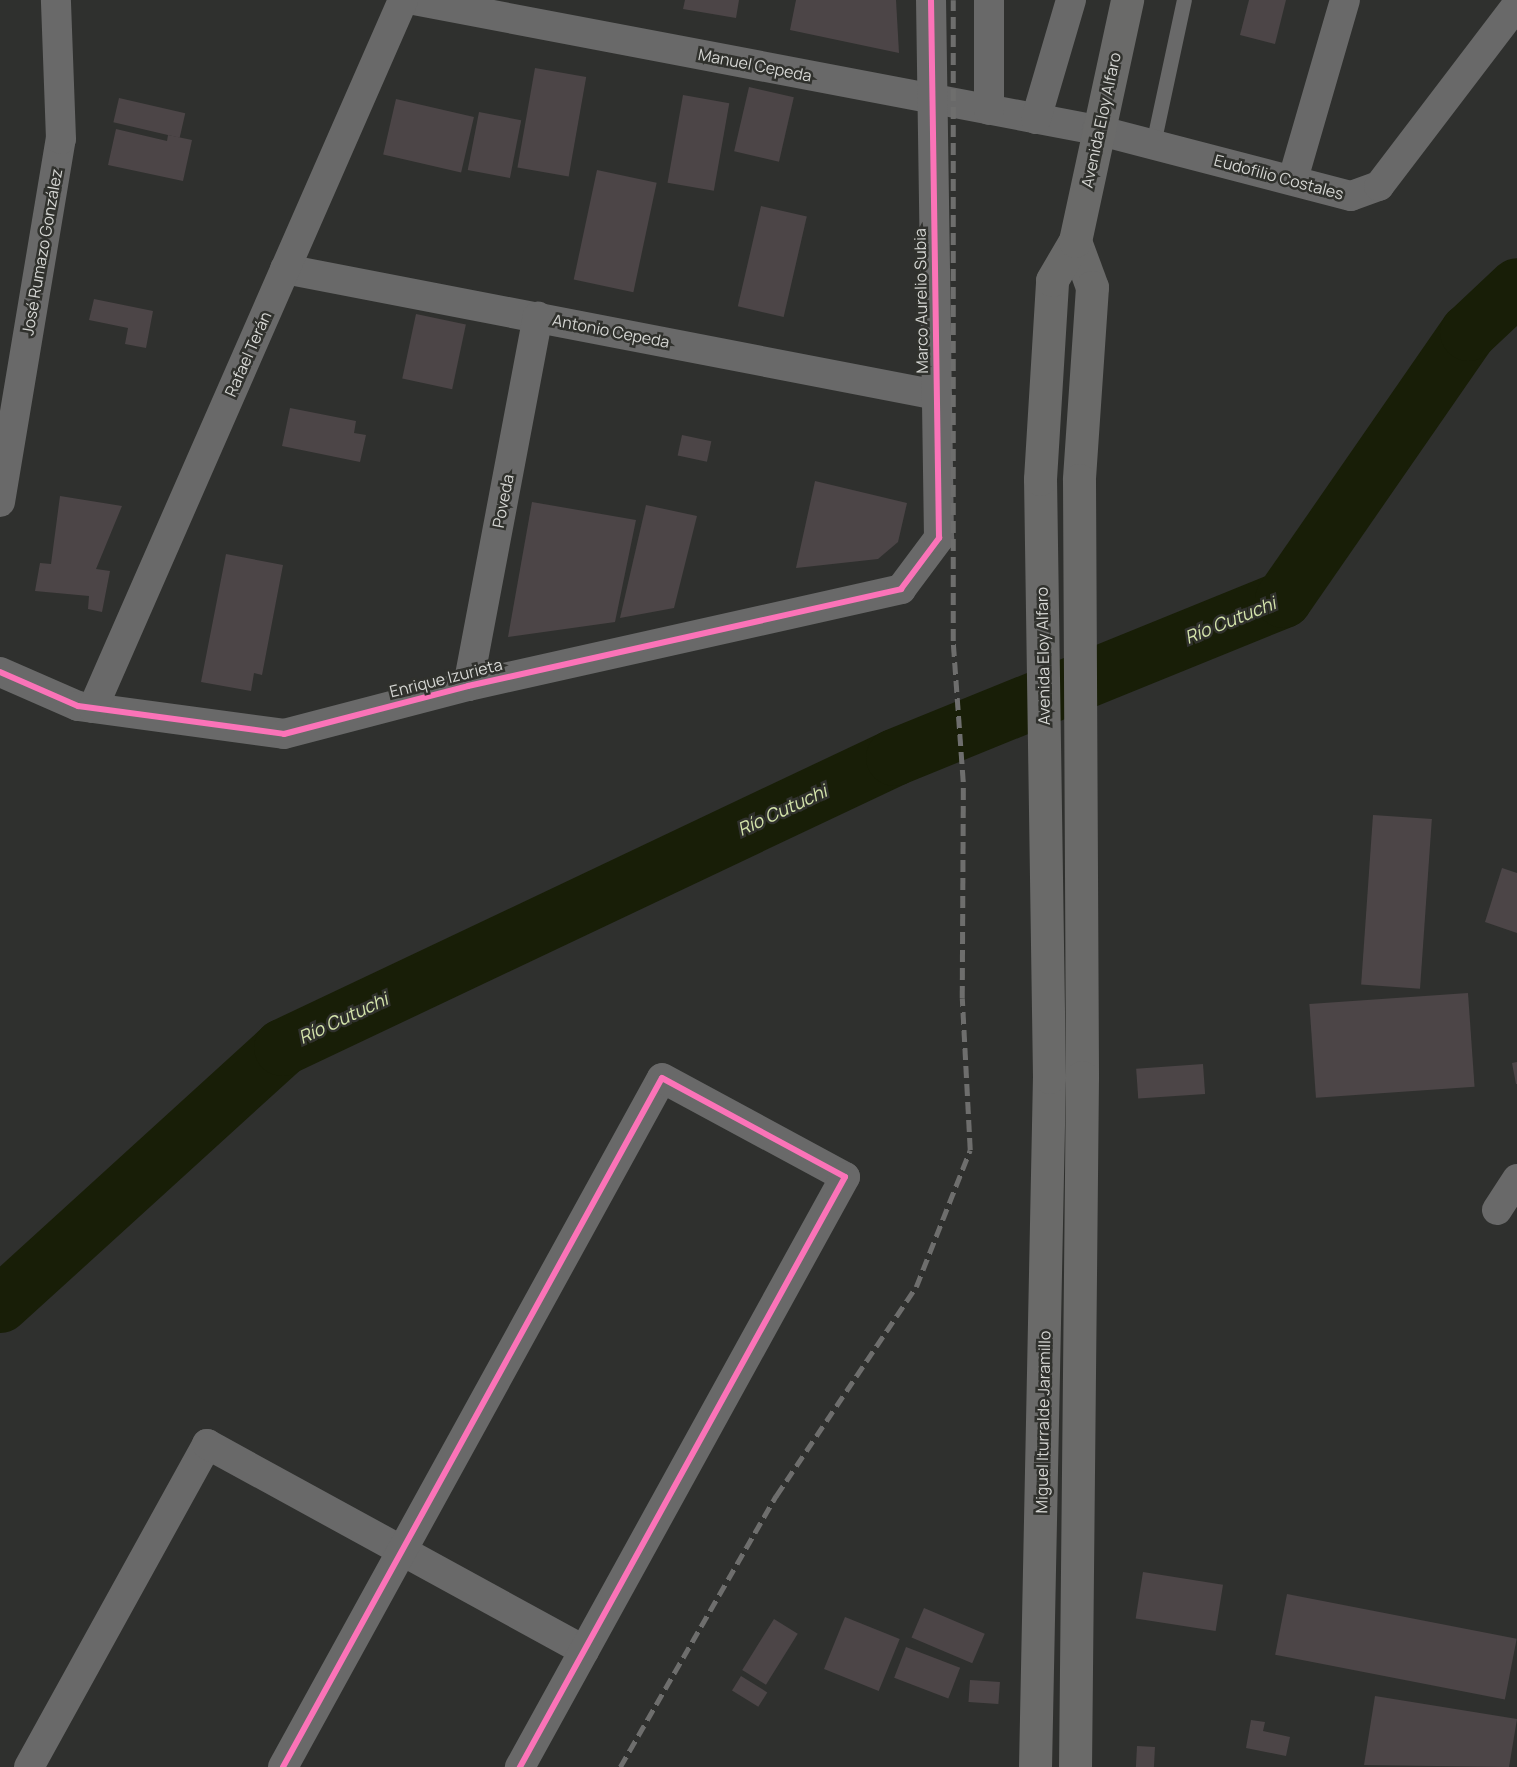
<!DOCTYPE html>
<meta charset="utf-8">
<style>
body{margin:0}
#map{position:relative;width:1517px;height:1767px;overflow:hidden;background:#2f302e;font-family:Manrope,sans-serif}
div>[style]{position:absolute}
.river>*{height:57px;margin:-28.5px;padding:0 28.5px;transform-origin:28.5px;border-radius:28.5px;background:#181e07}
.building>*{inset:0;background:#4c4547;transform-origin:0 0}
.service>*{height:15px;margin:-7.5px;padding:0 7.5px;transform-origin:7.5px;border-radius:7.5px;background:#696969}
.minor>*{height:30px;margin:-15px;padding:0 15px;transform-origin:15px;border-radius:15px;background:#696969}
.primary>*{height:33px;margin:-16.5px;padding:0 16.5px;transform-origin:16.5px;border-radius:16.5px;background:#6a6a69}
.rail>*{height:4.5px;margin-top:-2.25px;transform-origin:0;background:repeating-linear-gradient(90deg,#6e6e6d 0 12px,transparent 0 18px)}
.cycleway>*{height:6px;margin:-3px;padding:0 3px;transform-origin:3px;border-radius:3px;background:#fb73b8}
span{translate:-50% -50%;white-space:nowrap;text-align:center;line-height:1.15;-webkit-text-stroke:5px #30312d;paint-order:stroke}
.street-label{font-size:16px;color:#d5d6d3}
.water-label{font-size:18px;color:#d4e4ab;font-style:italic}
</style>
<div id="map">
<div class="river">
<div style="left:0;top:1304px;width:382px;rotate:-42.3deg"></div>
<div style="left:282px;top:1047px;width:677px;rotate:-25.35deg"></div>
<div style="left:894px;top:757px;width:420px;rotate:-22.1deg"></div>
<div style="left:1283px;top:599px;width:325px;rotate:-55.3deg"></div>
<div style="left:1468px;top:332px;width:67px;rotate:-43.2deg"></div>
</div>
<div class="building">
<div style="clip-path:polygon(685px 0,739px 0,736px 18px,683px 9px)"></div>
<div style="clip-path:polygon(796px 0,896px 0,899px 53px,790px 30px)"></div>
<div style="clip-path:polygon(1249px 0,1286px 0,1275px 44px,1240px 35px)"></div>
<div style="left:535px;top:68px;width:52px;height:101px;rotate:10deg"></div>
<div style="left:749px;top:87px;width:46px;height:66px;rotate:13deg"></div>
<div style="left:683px;top:95px;width:47px;height:89px;rotate:10deg"></div>
<div style="left:119px;top:98px;width:68px;height:25px;rotate:13deg"></div>
<div style="left:396px;top:99px;width:80px;height:57px;rotate:13deg"></div>
<div style="left:479px;top:112px;width:43px;height:59px;rotate:11deg"></div>
<div style="clip-path:polygon(116px 129px,167px 141px,168px 135px,192px 140px,183px 181px,108px 165px)"></div>
<div style="left:597px;top:170px;width:61px;height:112px;rotate:12deg"></div>
<div style="left:761px;top:206px;width:47px;height:103px;rotate:13deg"></div>
<div style="clip-path:polygon(94px 299px,153px 311px,146px 348px,125px 344px,128px 328px,89px 320px)"></div>
<div style="left:416px;top:314px;width:51px;height:66px;rotate:12deg"></div>
<div style="clip-path:polygon(290px 408px,356px 421px,354px 433px,366px 435px,360px 462px,282px 446px)"></div>
<div style="left:682px;top:435px;width:30px;height:21px;rotate:12deg"></div>
<div style="clip-path:polygon(815px 481px,907px 503px,898px 542px,878px 559px,796px 568px)"></div>
<div style="clip-path:polygon(60px 496px,122px 506px,96px 569px,110px 571px,102px 612px,88px 609px,89px 596px,35px 591px,40px 563px,51px 564px)"></div>
<div style="clip-path:polygon(532px 502px,636px 520px,615px 622px,508px 637px)"></div>
<div style="clip-path:polygon(646px 505px,697px 516px,674px 608px,620px 618px)"></div>
<div style="clip-path:polygon(226px 554px,283px 565px,262px 675px,254px 673px,251px 691px,201px 682px)"></div>
<div style="left:1373px;top:815px;width:59px;height:170px;rotate:4deg"></div>
<div style="clip-path:polygon(1502px 868px,1517px 873px,1517px 933px,1485px 922px)"></div>
<div style="left:1468px;top:993px;width:94px;height:159px;rotate:86deg"></div>
<div style="clip-path:polygon(1517px 1062px,1517px 1084px,1516px 1084px,1512px 1063px)"></div>
<div style="left:1203px;top:1064px;width:30px;height:67px;rotate:86deg"></div>
<div style="left:1143px;top:1572px;width:81px;height:47px;rotate:9deg"></div>
<div style="left:1287px;top:1594px;width:234px;height:62px;rotate:11deg"></div>
<div style="left:924px;top:1608px;width:66px;height:32px;rotate:23deg"></div>
<div style="left:845px;top:1617px;width:59px;height:56px;rotate:22deg"></div>
<div style="left:774px;top:1619px;width:28px;height:60px;rotate:32deg"></div>
<div style="left:906px;top:1647px;width:58px;height:33px;rotate:21deg"></div>
<div style="left:741px;top:1676px;width:31px;height:17px;rotate:32deg"></div>
<div style="left:970px;top:1680px;width:30px;height:22px;rotate:4deg"></div>
<div style="clip-path:polygon(1375px 1696px,1517px 1719px,1509px 1767px,1364px 1765px)"></div>
<div style="clip-path:polygon(1251px 1720px,1265px 1722px,1263px 1731px,1290px 1737px,1286px 1756px,1246px 1748px)"></div>
<div style="left:1137px;top:1746px;width:18px;height:21px;rotate:3deg"></div>
</div>
<div class="service">
<div style="left:1153px;top:144px;width:147px;rotate:-77.9deg"></div>
</div>
<div class="minor">
<div style="left:414px;top:0;width:695px;rotate:10.78deg"></div>
<div style="left:1097px;top:130px;width:262px;rotate:14.6deg"></div>
<div style="left:1351px;top:196px;width:30px;rotate:-20deg"></div>
<div style="left:1379px;top:186px;width:228px;rotate:-52.7deg"></div>
<div style="left:989px;top:110px;width:110px;rotate:-90deg"></div>
<div style="left:1036px;top:119px;width:124px;rotate:-73.6deg"></div>
<div style="left:1293px;top:179px;width:186px;rotate:-73.8deg"></div>
<div style="left:285px;top:269px;width:664px;rotate:10.94deg"></div>
<div style="left:0;top:502px;width:368px;rotate:-80.5deg"></div>
<div style="left:61px;top:139px;width:139px;rotate:-92.1deg"></div>
<div style="left:0;top:672px;width:85px;rotate:23.6deg"></div>
<div style="left:78px;top:706px;width:208px;rotate:7.7deg"></div>
<div style="left:284px;top:734px;width:190px;rotate:-14.6deg"></div>
<div style="left:468px;top:686px;width:444px;rotate:-12.6deg"></div>
<div style="left:901px;top:589px;width:64px;rotate:-53.3deg"></div>
<div style="left:939px;top:538px;width:538px;rotate:-90.85deg"></div>
<div style="left:468px;top:686px;width:376px;rotate:-79.3deg"></div>
<div style="left:93px;top:708px;width:773px;rotate:-66.35deg"></div>
<div style="left:1497px;top:1210px;width:37px;rotate:-57deg"></div>
<div style="left:29px;top:1767px;width:369px;rotate:-61.1deg"></div>
<div style="left:207px;top:1444px;width:430px;rotate:28.7deg"></div>
<div style="left:283px;top:1767px;width:786px;rotate:-61.19deg"></div>
<div style="left:662px;top:1078px;width:208px;rotate:28.4deg"></div>
<div style="left:845px;top:1177px;width:674px;rotate:118.85deg"></div>
</div>
<div class="primary">
<div style="left:1075px;top:241px;width:49px;rotate:69.7deg"></div>
<div style="left:1092px;top:287px;width:193px;rotate:93.9deg"></div>
<div style="left:1079px;top:480px;width:597px;rotate:89.71deg"></div>
<div style="left:1082px;top:1077px;width:690px;rotate:90.58deg"></div>
<div style="left:1035px;top:1767px;width:690px;rotate:-88.84deg"></div>
<div style="left:1049px;top:1077px;width:598px;rotate:-90.86deg"></div>
<div style="left:1040px;top:479px;width:199px;rotate:-86.5deg"></div>
<div style="left:1052px;top:280px;width:45px;rotate:-59.5deg"></div>
<div style="left:1075px;top:241px;width:247px;rotate:-77.8deg"></div>
</div>
<div class="rail">
<div style="left:620px;top:1767px;width:313px;rotate:-60.1deg"></div>
<div style="left:776px;top:1496px;width:252px;rotate:-56.2deg"></div>
<div style="left:916px;top:1287px;width:147px;rotate:-68.5deg"></div>
<div style="left:970px;top:1150px;width:152px;rotate:-93deg"></div>
<div style="left:962px;top:998px;width:216px;rotate:-89.7deg"></div>
<div style="left:963px;top:782px;width:141px;rotate:-94.1deg"></div>
<div style="left:953px;top:641px;width:641px;rotate:-90deg"></div>
</div>
<div class="cycleway">
<div style="left:0;top:672px;width:85px;rotate:23.6deg"></div>
<div style="left:78px;top:706px;width:208px;rotate:7.7deg"></div>
<div style="left:284px;top:734px;width:190px;rotate:-14.6deg"></div>
<div style="left:468px;top:686px;width:444px;rotate:-12.6deg"></div>
<div style="left:901px;top:589px;width:64px;rotate:-53.3deg"></div>
<div style="left:939px;top:538px;width:538px;rotate:-90.85deg"></div>
<div style="left:283px;top:1767px;width:786px;rotate:-61.19deg"></div>
<div style="left:662px;top:1078px;width:208px;rotate:28.4deg"></div>
<div style="left:845px;top:1177px;width:674px;rotate:118.85deg"></div>
</div>
<div class="street-label">
<span style="left:755px;top:65px;rotate:11deg">Manuel Cepeda</span>
<span style="left:1101px;top:120px;rotate:-78deg">Avenida Eloy Alfaro</span>
<span style="left:1279px;top:177px;rotate:15deg">Eudofilio Costales</span>
<span style="left:42px;top:252px;rotate:-80deg">José Rumazo González</span>
<span style="left:921px;top:301px;rotate:-91deg">Marco Aurelio Subia</span>
<span style="left:611px;top:331px;rotate:11deg">Antonio Cepeda</span>
<span style="left:248px;top:354px;rotate:-66deg">Rafael Terán</span>
<span style="left:503px;top:501px;rotate:-79deg">Poveda</span>
<span style="left:1043px;top:656px;rotate:-91deg">Avenida Eloy Alfaro</span>
<span style="left:446px;top:678px;rotate:-14deg">Enrique Izurieta</span>
<span style="left:1043px;top:1422px;rotate:-89deg">Miguel Iturralde Jaramillo</span>
</div>
<div class="water-label">
<span style="left:1230px;top:620px;rotate:-22deg">Río Cutuchi</span>
<span style="left:782px;top:810px;rotate:-25deg">Río Cutuchi</span>
<span style="left:343px;top:1018px;rotate:-25deg">Río Cutuchi</span>
</div>
</div>
